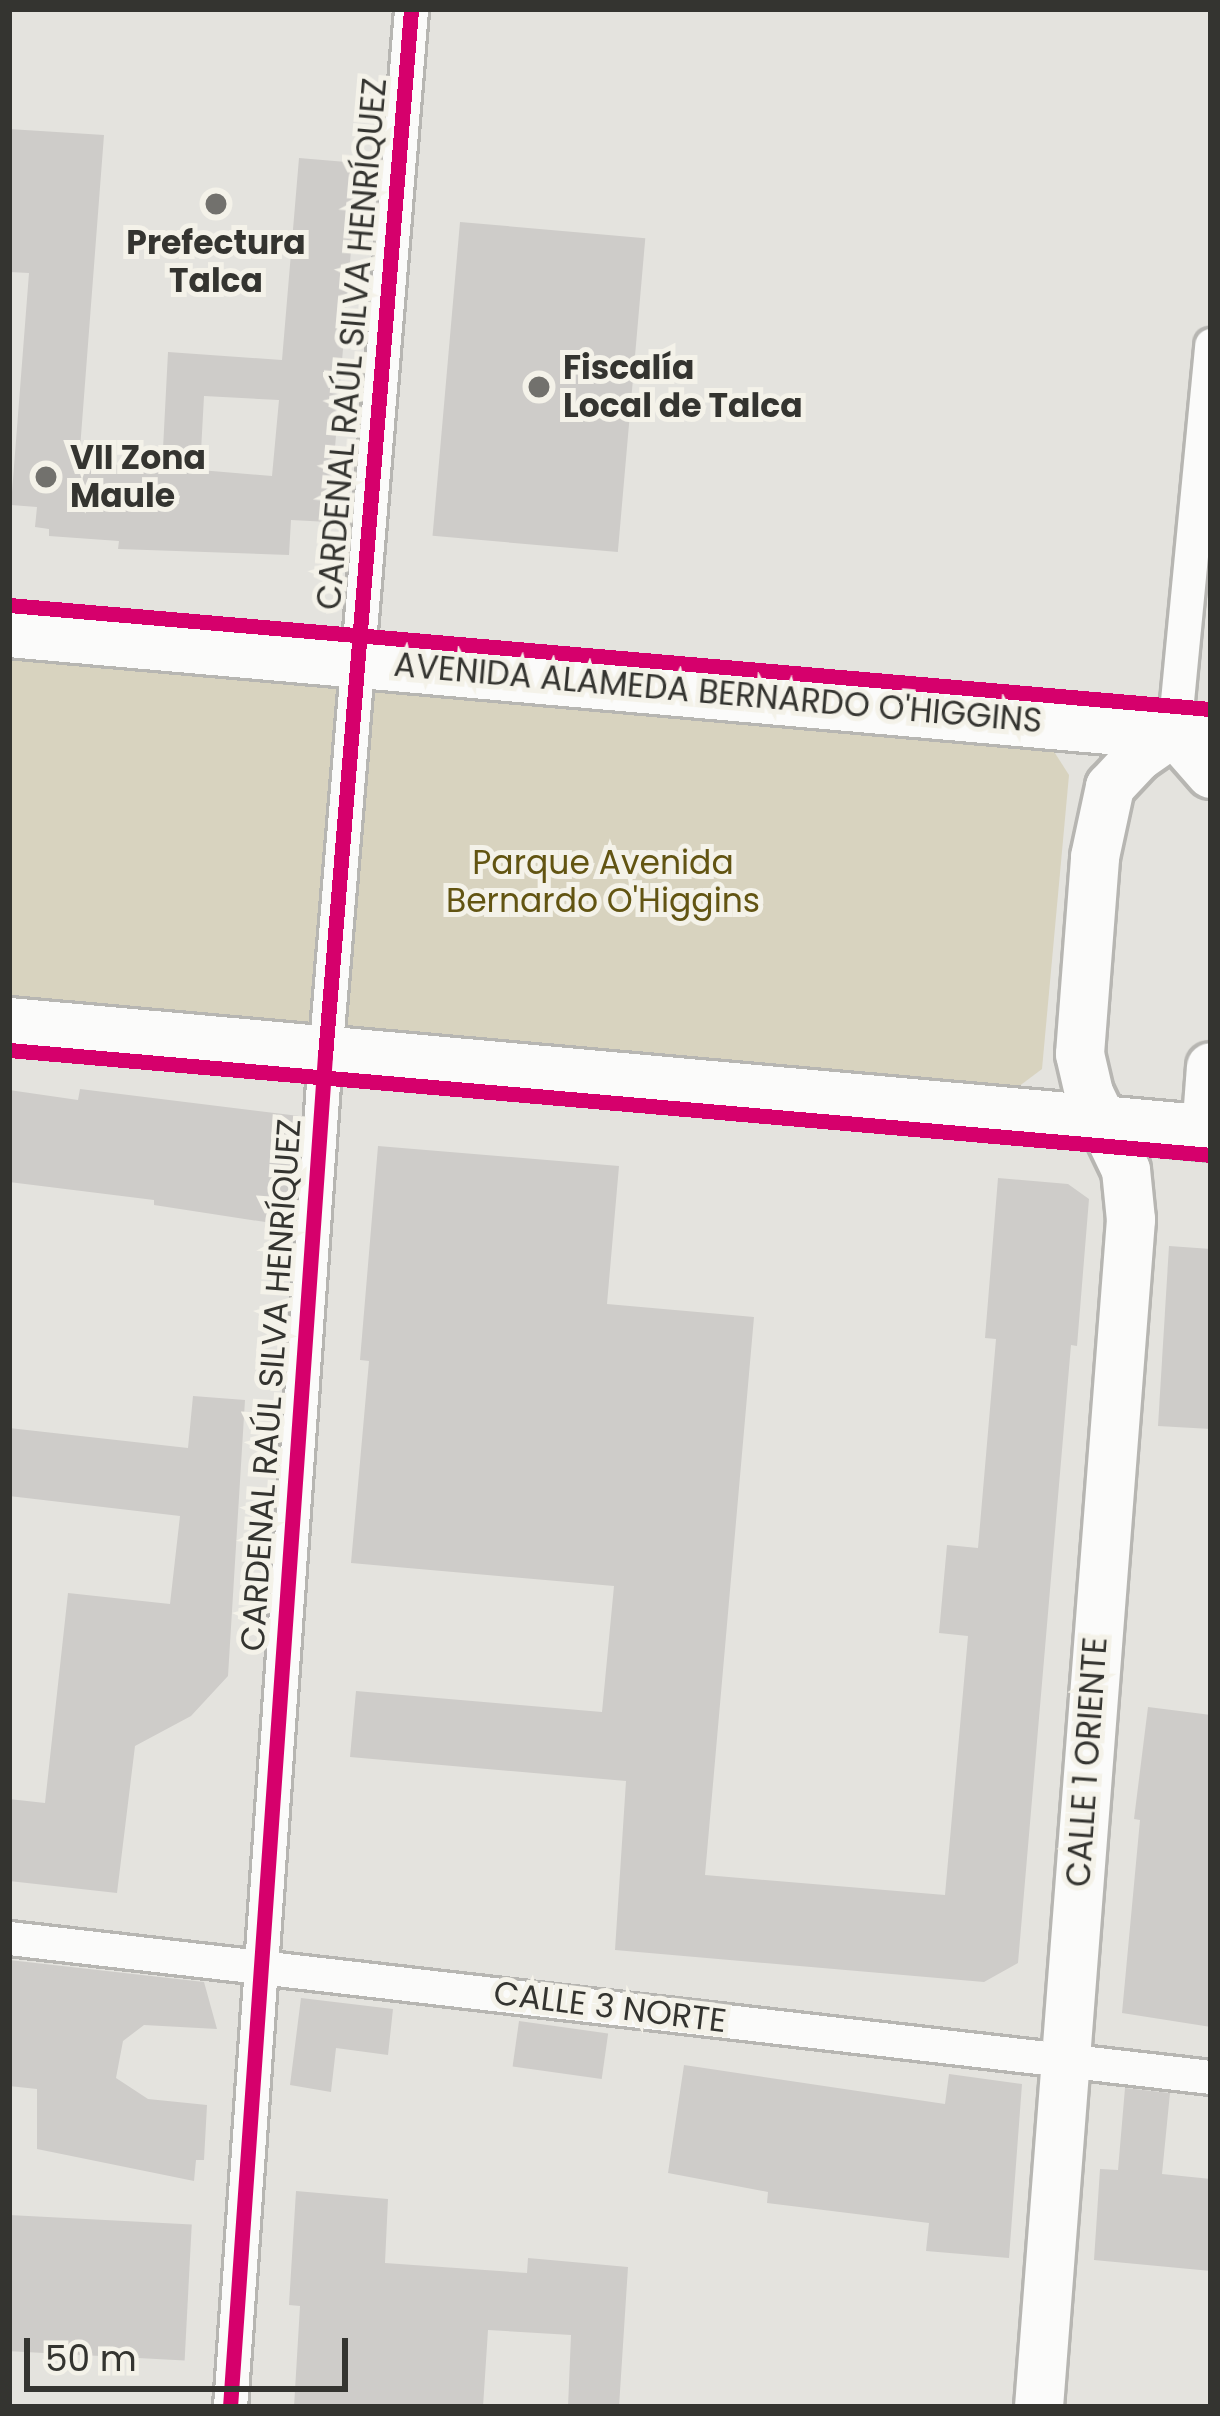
<!DOCTYPE html>
<meta charset="utf-8">
<style>
body{margin:0}
#map{position:relative;width:1220px;height:2416px;overflow:hidden;background:#e4e3de;font-family:Poppins,sans-serif}
div>[style]{position:absolute}
.green>*{inset:0;background:#d8d3bf}
.building>*{inset:0;background:#ceccc9;transform-origin:0 0}
.roads{filter:drop-shadow(3px 0 #b7b6b2) drop-shadow(-3px 0 #b7b6b2) drop-shadow(0 3px #b7b6b2) drop-shadow(0 -3px #b7b6b2)}
.street>*{height:33px;margin:-16.5px;padding:0 16.5px;transform-origin:16.5px;border-radius:16.5px;background:#fbfbfa}
.secondary>*{height:48px;margin:-24px;padding:0 24px;transform-origin:24px;border-radius:24px;background:#fbfbfa}
.primary>*{height:54px;margin:-27px;padding:0 27px;transform-origin:27px;border-radius:27px;background:#fbfbfa}
.cycleway>*{height:15px;margin:-7.5px;padding:0 7.5px;transform-origin:7.5px;border-radius:7.5px;background:#d6006c}
.dots>*{width:33px;height:33px;translate:-50% -50%;box-sizing:border-box;border:6px solid #f4f2e9;border-radius:50%}
span{translate:-50% -50%;white-space:nowrap;text-align:center;line-height:1.15;-webkit-text-stroke:10px #f4f2e9;paint-order:stroke}
.poi-label{font-size:33px;color:#343430;font-weight:700}
.left{translate:0 -50%;text-align:left}
.street-label{font-size:33px;color:#343430}
.park-label{font-size:33px;color:#625412}
.frame{position:absolute;inset:0;border:12px solid #343430;pointer-events:none}
.scale{position:absolute;left:24px;top:2338px;width:324px;height:54px;box-sizing:border-box;border:6px solid #343430;border-top:0;padding-left:15px;font-size:36px;line-height:42px;white-space:nowrap;color:#343430;-webkit-text-stroke:9px #f4f2e9;paint-order:stroke}
</style>
<div id="map">
<div class="green">
<div style="clip-path:polygon(9px 656px,1053px 750px,1069px 775px,1042px 1069px,1006px 1096px,9px 1006px)"></div>
</div>
<div class="building">
<div style="clip-path:polygon(evenodd,9px 129px,104px 135px,79px 462px,162px 468px,168px 352px,282px 360px,299px 158px,358px 163px,329px 522px,291px 520px,289px 555px,118px 549px,119px 541px,49px 536px,49px 529px,35px 527px,37px 507px,11px 505px,29px 273px,9px 272px,9px 129px,204px 396px,279px 400px,272px 476px,200px 470px,204px 396px)"></div>
<div style="left:460px;top:222px;width:186px;height:315px;rotate:5deg"></div>
<div style="clip-path:polygon(80px 1089px,299px 1116px,291px 1226px,154px 1205px,154px 1200px,9px 1182px,9px 1090px,78px 1100px)"></div>
<div style="clip-path:polygon(378px 1146px,619px 1166px,607px 1304px,754px 1317px,705px 1875px,945px 1895px,968px 1636px,939px 1633px,947px 1545px,978px 1548px,996px 1339px,985px 1338px,998px 1178px,1068px 1184px,1089px 1199px,1077px 1346px,1071px 1345px,1018px 1963px,984px 1982px,615px 1950px,626px 1781px,350px 1757px,356px 1691px,602px 1712px,614px 1586px,351px 1563px,369px 1361px,360px 1360px)"></div>
<div style="clip-path:polygon(1169px 1246px,1211px 1249px,1211px 1429px,1158px 1426px)"></div>
<div style="clip-path:polygon(193px 1396px,245px 1400px,228px 1676px,191px 1716px,135px 1746px,117px 1893px,9px 1881px,9px 1799px,45px 1803px,68px 1593px,170px 1604px,180px 1516px,9px 1496px,9px 1428px,188px 1448px)"></div>
<div style="clip-path:polygon(1148px 1707px,1211px 1715px,1211px 2027px,1122px 2013px,1140px 1820px,1134px 1819px)"></div>
<div style="clip-path:polygon(9px 1960px,204px 1982px,217px 2029px,144px 2025px,123px 2041px,116px 2078px,148px 2099px,207px 2105px,204px 2160px,196px 2160px,194px 2181px,37px 2149px,37px 2089px,9px 2086px)"></div>
<div style="clip-path:polygon(301px 1998px,393px 2009px,388px 2055px,336px 2048px,331px 2092px,290px 2085px)"></div>
<div style="left:519px;top:2021px;width:90px;height:46px;rotate:8deg"></div>
<div style="clip-path:polygon(684px 2065px,945px 2104px,949px 2074px,1022px 2084px,1009px 2258px,926px 2251px,929px 2223px,767px 2203px,768px 2192px,668px 2173px)"></div>
<div style="clip-path:polygon(1125px 2088px,1170px 2093px,1162px 2174px,1211px 2179px,1211px 2271px,1094px 2260px,1100px 2169px,1118px 2170px)"></div>
<div style="clip-path:polygon(296px 2191px,388px 2199px,385px 2263px,527px 2273px,528px 2258px,628px 2267px,619px 2407px,568px 2407px,571px 2335px,488px 2330px,483px 2407px,294px 2407px,300px 2306px,289px 2305px)"></div>
<div style="left:9px;top:2215px;width:183px;height:136px;rotate:3deg"></div>
</div>
<div class="roads">
<div class="street">
<div style="left:1174px;top:732px;width:389px;rotate:-84.5deg"></div>
<div style="left:9px;top:1938px;width:1210px;rotate:6.6deg"></div>
<div style="left:230px;top:2407px;width:1354px;rotate:-85.98deg"></div>
<div style="left:325px;top:1056px;width:1051px;rotate:-85.3deg"></div>
</div>
<div class="secondary">
<div style="left:1206px;top:1133px;width:66px;rotate:-85.7deg"></div>
<div style="left:1039px;top:2407px;width:1191px;rotate:-85.57deg"></div>
<div style="left:1131px;top:1220px;width:50px;rotate:-95.7deg"></div>
<div style="left:1126px;top:1170px;width:85px;rotate:-115.7deg"></div>
<div style="left:1089px;top:1093px;width:40px;rotate:-103deg"></div>
<div style="left:1080px;top:1054px;width:198px;rotate:-85.6deg"></div>
<div style="left:1095px;top:857px;width:72px;rotate:-77.9deg"></div>
<div style="left:1110px;top:787px;width:41px;rotate:-47deg"></div>
<div style="left:1138px;top:757px;width:44px;rotate:-34.8deg"></div>
<div style="left:1174px;top:732px;width:56px;rotate:48.6deg"></div>
</div>
<div class="primary">
<div style="left:9px;top:630px;width:1207px;rotate:5.04deg"></div>
<div style="left:9px;top:1025px;width:1207px;rotate:5.13deg"></div>
</div>
</div>
<div class="cycleway">
<div style="left:9px;top:605px;width:1206px;rotate:4.95deg"></div>
<div style="left:9px;top:1050px;width:1207px;rotate:4.99deg"></div>
<div style="left:230px;top:2407px;width:1354px;rotate:-85.98deg"></div>
<div style="left:325px;top:1056px;width:1051px;rotate:-85.3deg"></div>
</div>
<div class="dots">
<div style="left:216px;top:204px;background:#72716d"></div>
<div style="left:539px;top:387px;background:#72716d"></div>
<div style="left:46px;top:477px;background:#72716d"></div>
</div>
<div class="poi-label">
<span style="left:216px;top:262px">Prefectura<br>Talca</span>
<span class="left" style="left:563px;top:387px">Fiscalía<br>Local de Talca</span>
<span class="left" style="left:70px;top:477px">VII Zona<br>Maule</span>
</div>
<div class="street-label">
<span style="left:352px;top:344px;rotate:-85deg">CARDENAL RAÚL SILVA HENRÍQUEZ</span>
<span style="left:718px;top:693px;rotate:5deg">AVENIDA ALAMEDA BERNARDO O'HIGGINS</span>
<span style="left:271px;top:1385px;rotate:-86deg">CARDENAL RAÚL SILVA HENRÍQUEZ</span>
<span style="left:1087px;top:1762px;rotate:-86deg">CALLE 1 ORIENTE</span>
<span style="left:610px;top:2007px;rotate:7deg">CALLE 3 NORTE</span>
</div>
<div class="park-label">
<span style="left:603px;top:882px">Parque Avenida<br>Bernardo O'Higgins</span>
</div>
<div class="frame"></div>
<div class="scale">50 m</div>
</div>
